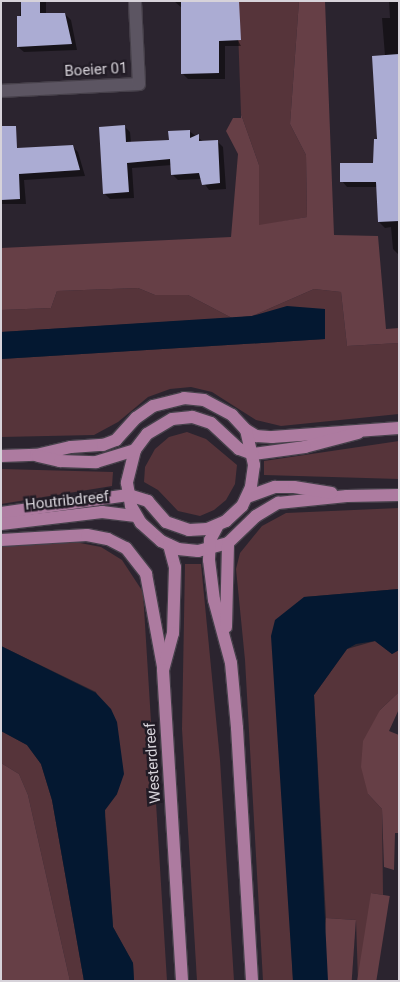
<!DOCTYPE html>
<style>
body{margin:0}
#map{position:relative;width:400px;height:982px;overflow:hidden;background:#2b242f;font-family:Roboto,sans-serif}
div>[style]{position:absolute}
.green>*{inset:0;background:#56343a}
.forest>*{inset:0;background:#663f46;transform-origin:0 0}
.water>*{inset:0;background:#041831}
.shadow>*{inset:0;background:#0007}
.building>*{inset:0;background:#abacd3}
.roads{filter:drop-shadow(1px 0 #46404a) drop-shadow(-1px 0 #46404a) drop-shadow(0 1px #46404a) drop-shadow(0 -1px #46404a)}
.minor>*{height:12px;margin:-6px;padding:0 6px;transform-origin:6px;border-radius:6px;background:#5c5562}
.major>*{height:12px;margin:-6px;padding:0 6px;transform-origin:6px;border-radius:6px;background:#ad7ba0}
span{translate:-50% -50%;white-space:nowrap;text-align:center;line-height:1.15;-webkit-text-stroke:5px #211b25;paint-order:stroke}
.street-label{font-size:15px;color:#d7d3da}
.frame{position:absolute;inset:0;border:2px solid #d7d3da;pointer-events:none}
</style>
<div id="map">
<div class="green">
<div style="clip-path:polygon(237px 1px,299px 1px,290px 124px,306px 155px,307px 217px,259px 226px,259px 165px,241px 114px)"></div>
<div style="clip-path:polygon(138px 288px,155px 295px,188px 295px,232px 318px,1px 332px,1px 310px,51px 308px,57px 291px)"></div>
<div style="clip-path:polygon(314px 289px,341px 292px,347px 346px,399px 343px,399px 414px,281px 426px,256px 420px,212px 392px,191px 387px,170px 389px,148px 397px,118px 422px,94px 435px,1px 437px,1px 359px,325px 339px,325px 309px,252px 316px)"></div>
<div style="clip-path:polygon(187px 432px,206px 439px,237px 465px,235px 484px,226px 500px,214px 510px,200px 516px,178px 511px,158px 490px,144px 482px,145px 467px,155px 449px,169px 437px)"></div>
<div style="clip-path:polygon(399px 441px,399px 479px,264px 475px,264px 461px)"></div>
<div style="clip-path:polygon(1px 469px,113px 472px,112px 486px,1px 504px)"></div>
<div style="clip-path:polygon(399px 508px,399px 589px,304px 597px,288px 882px,293px 981px,263px 981px,245px 660px,236px 569px,240px 553px,262px 526px,286px 513px)"></div>
<div style="clip-path:polygon(75px 542px,101px 547px,122px 560px,143px 592px,167px 981px,134px 981px,133px 963px,113px 927px,105px 810px,117px 794px,96px 692px,1px 646px,1px 546px)"></div>
<div style="clip-path:polygon(185px 564px,201px 564px,220px 760px,234px 981px,197px 981px,182px 729px)"></div>
<div style="clip-path:polygon(375px 641px,392px 654px,399px 650px,399px 692px,380px 710px,368px 794px,382px 809px,383px 895px,371px 893px,376px 981px,358px 981px,356px 920px,326px 918px,314px 695px,347px 649px)"></div>
<div style="clip-path:polygon(1px 731px,27px 745px,41px 764px,52px 800px,84px 981px,70px 981px,28px 795px,19px 774px,1px 763px)"></div>
</div>
<div class="forest">
<div style="clip-path:polygon(299px 1px,325px 1px,334px 235px,378px 236px,386px 329px,399px 328px,399px 343px,347px 346px,341px 292px,314px 289px,252px 316px,232px 318px,188px 295px,155px 295px,138px 288px,57px 291px,51px 308px,1px 310px,1px 248px,231px 237px,238px 154px,226px 131px,233px 118px,241px 118px,241px 114px,259px 165px,259px 225px,307px 217px,306px 155px,290px 124px)"></div>
<div style="clip-path:polygon(399px 692px,399px 709px,389px 731px,399px 735px,399px 833px,395px 833px,394px 870px,384px 867px,382px 809px,368px 794px,361px 767px,363px 741px,380px 710px)"></div>
<div style="clip-path:polygon(1px 763px,19px 774px,28px 795px,70px 981px,1px 981px)"></div>
<div style="left:371px;top:893px;width:19px;height:88px;rotate:9deg"></div>
<div style="left:326px;top:918px;width:30px;height:63px;rotate:4deg"></div>
</div>
<div class="water">
<div style="clip-path:polygon(287px 306px,325px 309px,325px 339px,1px 359px,1px 332px,252px 316px)"></div>
<div style="clip-path:polygon(399px 589px,399px 650px,392px 654px,375px 641px,356px 644px,347px 649px,314px 695px,328px 981px,293px 981px,271px 636px,275px 620px,304px 597px)"></div>
<div style="clip-path:polygon(1px 646px,96px 693px,111px 709px,117px 722px,124px 774px,117px 794px,105px 810px,105px 817px,113px 927px,133px 963px,134px 981px,84px 981px,52px 800px,41px 764px,27px 745px,1px 731px)"></div>
</div>
<div class="shadow">
<div style="clip-path:polygon(21px 1px,46px 1px,46px 14px,65px 14px,71px 20px,77px 50px,24px 52px,18px 47px)"></div>
<div style="clip-path:polygon(174px 1px,216px 1px,241px 46px,225px 46px,225px 79px,188px 79px,182px 73px,182px 8px)"></div>
<div style="clip-path:polygon(389px 1px,399px 1px,399px 255px,393px 249px,391px 227px,385px 228px,379px 222px,377px 187px,347px 187px,342px 181px,374px 164px,385px 56px,382px 18px,390px 18px)"></div>
<div style="clip-path:polygon(124px 126px,130px 132px,131px 143px,170px 141px,189px 131px,204px 142px,217px 141px,223px 147px,226px 189px,209px 190px,201px 179px,178px 180px,172px 174px,172px 165px,132px 168px,134px 198px,110px 199px,104px 193px)"></div>
<div style="clip-path:polygon(72px 146px,78px 152px,85px 176px,24px 180px,26px 204px,1px 204px,1px 150px)"></div>
</div>
<div class="building">
<div style="clip-path:polygon(40px 1px,40px 13px,65px 13px,72px 44px,17px 47px,17px 16px,21px 16px,21px 2px)"></div>
<div style="clip-path:polygon(181px 1px,239px 1px,241px 40px,219px 41px,219px 73px,181px 74px)"></div>
<div style="clip-path:polygon(399px 54px,399px 221px,378px 222px,376px 182px,340px 182px,340px 163px,373px 163px,374px 139px,377px 139px,372px 56px)"></div>
<div style="clip-path:polygon(125px 125px,126px 142px,169px 140px,168px 131px,190px 130px,190px 138px,199px 134px,199px 141px,218px 140px,220px 183px,202px 185px,199px 173px,171px 175px,170px 159px,127px 163px,129px 192px,103px 194px,99px 127px)"></div>
<div style="clip-path:polygon(1px 126px,16px 126px,17px 148px,73px 145px,80px 170px,19px 174px,20px 199px,1px 200px)"></div>
</div>
<div class="roads">
<div class="minor">
<div style="left:1px;top:91px;width:138px;rotate:-2.9deg"></div>
<div style="left:139px;top:84px;width:83px;rotate:-92.8deg"></div>
</div>
<div class="major">
<div style="left:246px;top:430px;width:12px;rotate:31deg"></div>
<div style="left:256px;top:436px;width:16px;rotate:4deg"></div>
<div style="left:272px;top:437px;width:127px;rotate:-4.1deg"></div>
<div style="left:358px;top:433px;width:55px;rotate:165.2deg"></div>
<div style="left:305px;top:447px;width:52px;rotate:172.3deg"></div>
<div style="left:253px;top:454px;width:15px;rotate:-160deg"></div>
<div style="left:239px;top:449px;width:38px;rotate:-137deg"></div>
<div style="left:211px;top:423px;width:20px;rotate:-162deg"></div>
<div style="left:192px;top:417px;width:20px;rotate:174deg"></div>
<div style="left:172px;top:419px;width:29px;rotate:149deg"></div>
<div style="left:147px;top:434px;width:20px;rotate:127deg"></div>
<div style="left:135px;top:450px;width:34px;rotate:104deg"></div>
<div style="left:127px;top:483px;width:23px;rotate:80deg"></div>
<div style="left:131px;top:506px;width:20px;rotate:60deg"></div>
<div style="left:141px;top:523px;width:27px;rotate:42deg"></div>
<div style="left:161px;top:541px;width:19px;rotate:25deg"></div>
<div style="left:178px;top:549px;width:20px;rotate:6deg"></div>
<div style="left:198px;top:551px;width:31px;rotate:-15deg"></div>
<div style="left:228px;top:543px;width:39px;rotate:-44deg"></div>
<div style="left:256px;top:516px;width:26px;rotate:-31deg"></div>
<div style="left:278px;top:503px;width:69px;rotate:-5.8deg"></div>
<div style="left:347px;top:496px;width:52px;rotate:-1.1deg"></div>
<div style="left:1px;top:456px;width:35px;rotate:-2deg"></div>
<div style="left:36px;top:455px;width:36px;rotate:-13deg"></div>
<div style="left:71px;top:447px;width:32px;rotate:-4deg"></div>
<div style="left:103px;top:445px;width:14px;rotate:-21deg"></div>
<div style="left:116px;top:440px;width:30px;rotate:-48deg"></div>
<div style="left:136px;top:418px;width:21px;rotate:-35deg"></div>
<div style="left:153px;top:406px;width:32px;rotate:-14deg"></div>
<div style="left:184px;top:398px;width:20px;rotate:6deg"></div>
<div style="left:204px;top:400px;width:32px;rotate:28deg"></div>
<div style="left:232px;top:415px;width:21px;rotate:47deg"></div>
<div style="left:246px;top:430px;width:36px;rotate:77deg"></div>
<div style="left:254px;top:465px;width:22px;rotate:98deg"></div>
<div style="left:251px;top:487px;width:21px;rotate:115deg"></div>
<div style="left:242px;top:506px;width:22px;rotate:137deg"></div>
<div style="left:226px;top:521px;width:21px;rotate:157deg"></div>
<div style="left:207px;top:529px;width:18px;rotate:177deg"></div>
<div style="left:189px;top:530px;width:24px;rotate:-161deg"></div>
<div style="left:166px;top:522px;width:28px;rotate:-131deg"></div>
<div style="left:148px;top:501px;width:21px;rotate:-163deg"></div>
<div style="left:128px;top:495px;width:128px;rotate:171.9deg"></div>
<div style="left:38px;top:456px;width:23px;rotate:13deg"></div>
<div style="left:60px;top:461px;width:36px;rotate:2deg"></div>
<div style="left:96px;top:462px;width:41px;rotate:-17.1deg"></div>
<div style="left:247px;top:497px;width:30px;rotate:-20deg"></div>
<div style="left:275px;top:487px;width:19px"></div>
<div style="left:294px;top:487px;width:38px;rotate:9deg"></div>
<div style="left:1px;top:524px;width:102px;rotate:-6.8deg"></div>
<div style="left:102px;top:512px;width:34px;rotate:7deg"></div>
<div style="left:217px;top:527px;width:15px;rotate:118deg"></div>
<div style="left:210px;top:540px;width:20px;rotate:93deg"></div>
<div style="left:209px;top:560px;width:40px;rotate:82.9deg"></div>
<div style="left:214px;top:600px;width:65px;rotate:74.9deg"></div>
<div style="left:231px;top:663px;width:65px;rotate:84.7deg"></div>
<div style="left:237px;top:728px;width:253px;rotate:86.6deg"></div>
<div style="left:1px;top:540px;width:86px;rotate:-3.3deg"></div>
<div style="left:87px;top:535px;width:21px;rotate:11deg"></div>
<div style="left:108px;top:539px;width:20px;rotate:27deg"></div>
<div style="left:126px;top:548px;width:33px;rotate:52deg"></div>
<div style="left:146px;top:574px;width:95px;rotate:79.6deg"></div>
<div style="left:169px;top:545px;width:23px;rotate:75deg"></div>
<div style="left:175px;top:567px;width:66px;rotate:91.7deg"></div>
<div style="left:173px;top:633px;width:38px;rotate:105deg"></div>
<div style="left:163px;top:670px;width:312px;rotate:86.5deg"></div>
<div style="left:226px;top:627px;width:84px;rotate:-88.6deg"></div>
</div>
</div>
<div class="street-label">
<span style="left:96px;top:70px;rotate:-3deg">Boeier 01</span>
<span style="left:67px;top:501px;rotate:-6deg">Houtribdreef</span>
<span style="left:153px;top:763px;rotate:-94deg">Westerdreef</span>
</div>
<div class="frame"></div>
</div>
